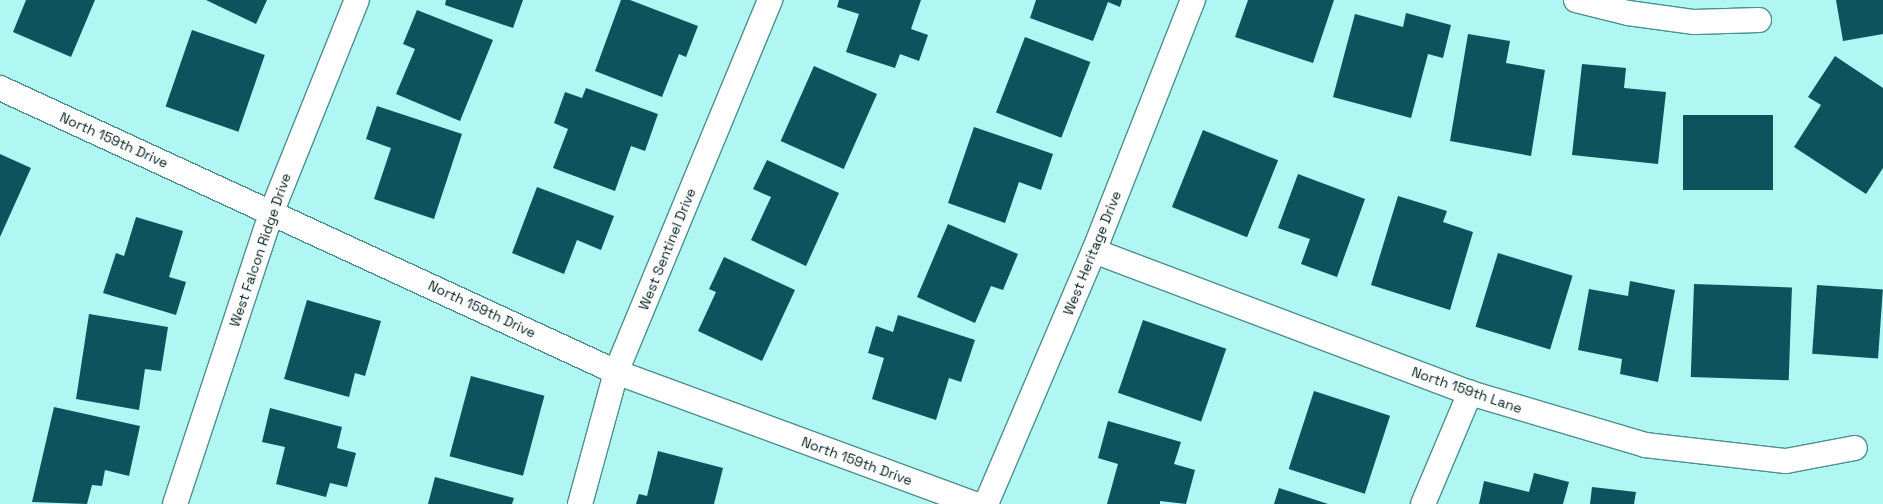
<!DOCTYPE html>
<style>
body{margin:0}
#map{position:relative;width:1883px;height:504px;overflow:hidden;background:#b0f6f2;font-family:"Space Grotesk",sans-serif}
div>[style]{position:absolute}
.building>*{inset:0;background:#0c535e;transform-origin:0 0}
.roads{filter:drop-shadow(1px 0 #4c908d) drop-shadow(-1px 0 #4c908d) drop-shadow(0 1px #4c908d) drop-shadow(0 -1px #4c908d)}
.street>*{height:24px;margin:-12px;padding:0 12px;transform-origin:12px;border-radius:12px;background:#fff}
span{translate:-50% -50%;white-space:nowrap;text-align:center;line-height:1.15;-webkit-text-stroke:5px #fff;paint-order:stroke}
.street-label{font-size:14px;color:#021f1e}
</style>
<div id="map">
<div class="building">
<div style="clip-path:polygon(26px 0,95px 0,71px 57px,13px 32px)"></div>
<div style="clip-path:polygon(206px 0,267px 0,256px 24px)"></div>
<div style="clip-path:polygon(446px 0,523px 0,513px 28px,445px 5px)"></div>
<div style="clip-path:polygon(621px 0,630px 0,698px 26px,686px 57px,679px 54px,662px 97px,595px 71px)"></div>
<div style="clip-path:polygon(839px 0,921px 0,911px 29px,928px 35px,919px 61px,900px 54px,895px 68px,846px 52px,859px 14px,837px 7px)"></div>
<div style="clip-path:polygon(1036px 0,1122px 0,1120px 7px,1108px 2px,1093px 41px,1030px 18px)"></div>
<div style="clip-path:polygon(1248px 0,1334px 0,1313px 63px,1235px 37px)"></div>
<div style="clip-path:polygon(1836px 0,1883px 0,1883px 34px,1843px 41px)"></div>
<div style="clip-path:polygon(417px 10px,493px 40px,460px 121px,396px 94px,415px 49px,403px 44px)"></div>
<div style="clip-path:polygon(1406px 13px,1451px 25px,1443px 58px,1428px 54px,1411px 118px,1333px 97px,1355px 14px,1403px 27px)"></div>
<div style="left:192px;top:30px;width:77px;height:81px;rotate:19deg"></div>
<div style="clip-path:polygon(1468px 34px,1510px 41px,1506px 63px,1545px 70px,1531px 156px,1450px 141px)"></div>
<div style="left:1025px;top:37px;width:70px;height:81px;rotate:21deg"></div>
<div style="clip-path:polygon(1835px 56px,1883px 88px,1883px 168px,1866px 194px,1794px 147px,1821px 105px,1808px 97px)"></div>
<div style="clip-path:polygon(1582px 64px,1626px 68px,1624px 88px,1666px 92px,1658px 164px,1572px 155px)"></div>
<div style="left:814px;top:66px;width:69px;height:82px;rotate:24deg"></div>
<div style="clip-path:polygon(586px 88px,658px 114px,645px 151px,631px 146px,615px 191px,553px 168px,568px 129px,554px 123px,565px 92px,582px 98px)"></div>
<div style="clip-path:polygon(377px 106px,462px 134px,434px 219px,374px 199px,391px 148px,366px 139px)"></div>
<div style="left:1683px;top:115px;width:90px;height:75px"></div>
<div style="clip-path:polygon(974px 127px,1053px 154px,1041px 190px,1019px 182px,1005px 223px,948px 203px)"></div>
<div style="left:1203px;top:130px;width:81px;height:83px;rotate:22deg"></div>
<div style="clip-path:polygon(0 154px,31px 168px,0 237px)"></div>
<div style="clip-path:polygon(767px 160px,839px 193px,806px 266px,751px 240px,771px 197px,753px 189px)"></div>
<div style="clip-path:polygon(1298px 174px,1365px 199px,1337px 277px,1301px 264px,1310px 239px,1278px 228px)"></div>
<div style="clip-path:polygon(537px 187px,614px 216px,601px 250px,577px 240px,564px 274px,512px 253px)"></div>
<div style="clip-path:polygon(1398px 196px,1447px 211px,1443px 222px,1473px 232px,1450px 310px,1371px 285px)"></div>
<div style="clip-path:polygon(136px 217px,183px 231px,169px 277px,186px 282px,176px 315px,103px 293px,116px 253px,124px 256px)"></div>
<div style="clip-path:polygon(948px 224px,1018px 254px,1003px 290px,991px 286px,975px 323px,917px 297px)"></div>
<div style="left:1498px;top:253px;width:78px;height:77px;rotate:17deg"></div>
<div style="clip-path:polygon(724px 257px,795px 290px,762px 361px,698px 331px,716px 292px,709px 289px)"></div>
<div style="clip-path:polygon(1630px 281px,1675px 290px,1658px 382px,1620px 374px,1622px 359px,1578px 350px,1589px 289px,1628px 296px)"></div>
<div style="left:1694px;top:284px;width:98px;height:93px;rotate:2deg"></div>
<div style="left:1817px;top:285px;width:66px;height:69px;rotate:4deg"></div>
<div style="clip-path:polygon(307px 300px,381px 321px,365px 376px,355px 373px,349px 397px,284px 379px)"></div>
<div style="clip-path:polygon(89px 314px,168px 327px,161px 371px,145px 369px,139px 410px,76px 399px)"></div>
<div style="clip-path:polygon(898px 315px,975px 340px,961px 382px,949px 378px,936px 420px,872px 399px,884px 358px,868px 353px,876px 326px,893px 332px)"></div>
<div style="left:1143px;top:320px;width:88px;height:77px;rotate:19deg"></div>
<div style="left:471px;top:376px;width:76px;height:83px;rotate:15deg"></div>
<div style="left:1314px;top:391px;width:80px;height:82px;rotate:18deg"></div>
<div style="clip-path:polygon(54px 407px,140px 426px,129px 476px,105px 470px,102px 486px,92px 485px,87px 504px,32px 502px)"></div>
<div style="clip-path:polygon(270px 408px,342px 427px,337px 448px,356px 453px,347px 487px,330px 483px,326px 497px,276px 484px,285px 447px,262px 442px)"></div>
<div style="clip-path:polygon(1108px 421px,1181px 442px,1174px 464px,1195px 470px,1186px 504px,1160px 501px,1160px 504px,1107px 504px,1118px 464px,1098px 458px)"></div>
<div style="clip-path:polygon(658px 451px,723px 468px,714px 504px,636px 504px,639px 494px,647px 496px)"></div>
<div style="clip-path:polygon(1534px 473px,1569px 482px,1563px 504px,1479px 504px,1484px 481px,1529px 492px)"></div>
<div style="clip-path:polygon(435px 477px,514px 498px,512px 504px,428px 504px)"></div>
<div style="clip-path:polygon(1592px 487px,1636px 492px,1634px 504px,1590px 504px)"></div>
<div style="clip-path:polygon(1279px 488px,1328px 504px,1274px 504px)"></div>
</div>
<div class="roads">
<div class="street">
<div style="left:1576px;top:0;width:54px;rotate:14deg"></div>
<div style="left:1628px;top:13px;width:67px;rotate:7.8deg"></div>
<div style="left:1694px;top:22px;width:65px;rotate:-1.8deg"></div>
<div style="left:0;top:88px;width:678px;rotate:24.75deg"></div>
<div style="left:616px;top:372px;width:382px;rotate:20.2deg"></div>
<div style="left:1094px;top:251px;width:402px;rotate:20.7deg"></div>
<div style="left:1470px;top:393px;width:183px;rotate:16.5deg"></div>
<div style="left:1645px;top:445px;width:142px;rotate:6.5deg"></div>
<div style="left:1786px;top:461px;width:70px;rotate:-10.7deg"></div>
<div style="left:175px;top:504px;width:309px;rotate:-71.7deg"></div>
<div style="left:272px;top:211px;width:227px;rotate:-68.1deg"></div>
<div style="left:580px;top:504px;width:137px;rotate:-74.7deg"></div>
<div style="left:616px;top:372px;width:403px;rotate:-67.5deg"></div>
<div style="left:986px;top:504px;width:275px;rotate:-66.9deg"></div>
<div style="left:1094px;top:251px;width:270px;rotate:-68.5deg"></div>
<div style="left:1423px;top:504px;width:121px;rotate:-67.1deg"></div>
</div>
</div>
<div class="street-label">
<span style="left:114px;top:140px;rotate:24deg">North 159th Drive</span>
<span style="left:667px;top:249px;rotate:-68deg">West Sentinel Drive</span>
<span style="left:260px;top:250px;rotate:-71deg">West Falcon Ridge Drive</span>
<span style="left:1092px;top:253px;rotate:-68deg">West Heritage Drive</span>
<span style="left:482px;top:309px;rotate:25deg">North 159th Drive</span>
<span style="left:1467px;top:390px;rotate:19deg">North 159th Lane</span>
<span style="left:857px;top:461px;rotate:20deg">North 159th Drive</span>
</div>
</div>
